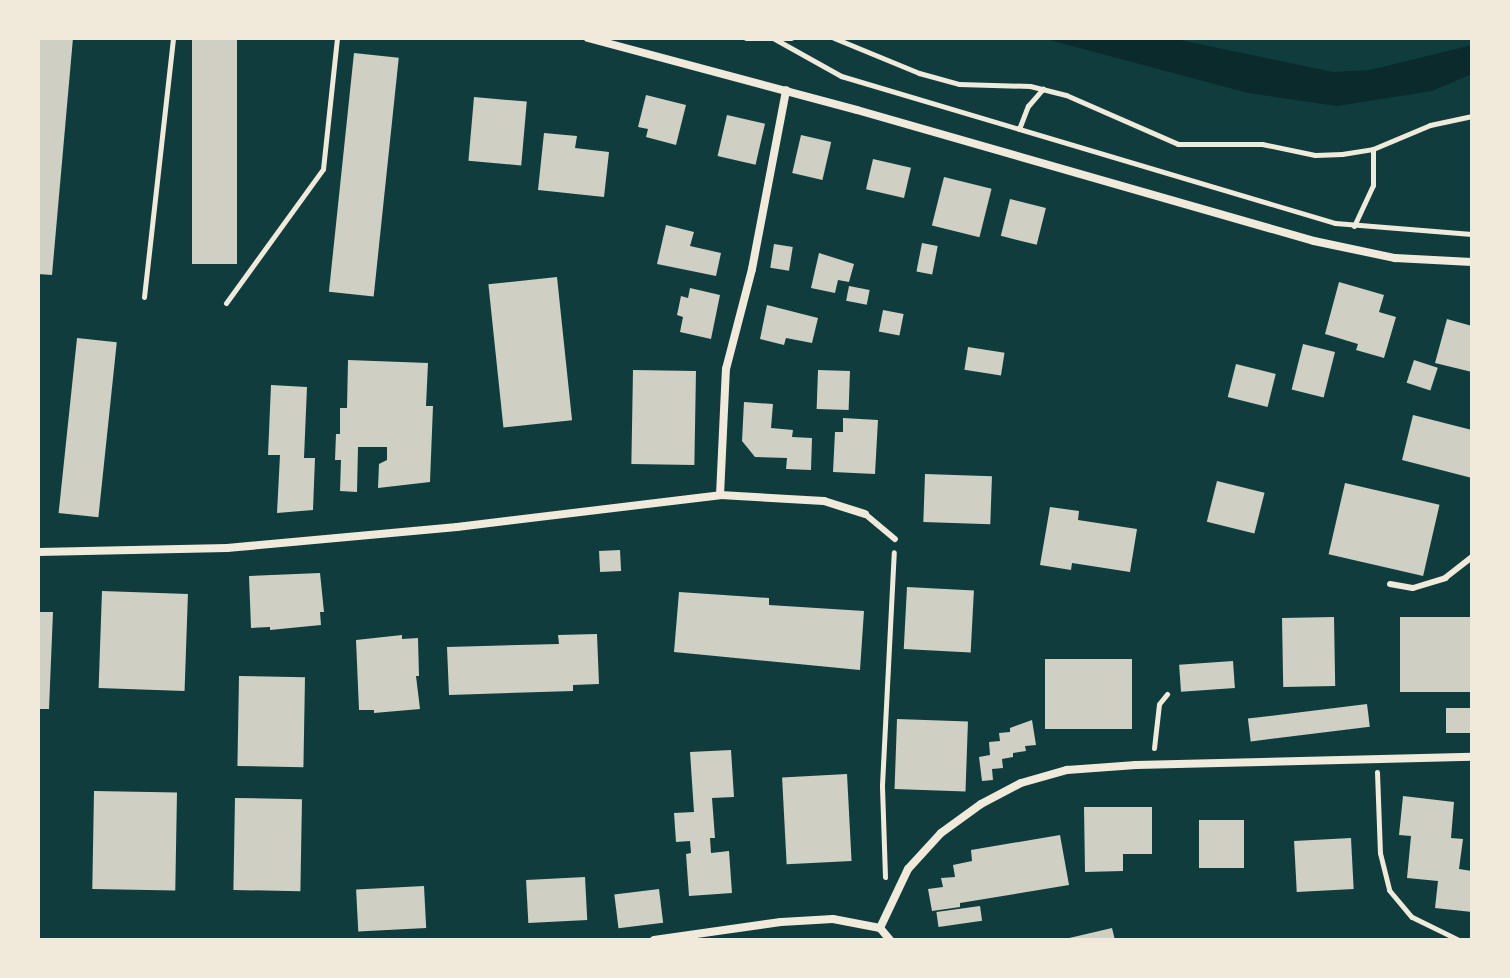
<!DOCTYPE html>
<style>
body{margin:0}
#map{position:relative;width:1510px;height:978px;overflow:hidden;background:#0f3d3e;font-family:Spectral,serif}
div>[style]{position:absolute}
.water>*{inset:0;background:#0a2a2b}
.building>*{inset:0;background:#cfcfc3;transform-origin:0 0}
.path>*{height:5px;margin:-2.5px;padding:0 2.5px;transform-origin:2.5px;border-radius:2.5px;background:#f1e9da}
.service>*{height:6px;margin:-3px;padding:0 3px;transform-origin:3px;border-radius:3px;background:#f1e9da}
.minor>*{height:8px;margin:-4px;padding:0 4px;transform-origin:4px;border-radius:4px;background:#f1e9da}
span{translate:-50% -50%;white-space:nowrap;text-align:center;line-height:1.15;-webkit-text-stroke:8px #f1e9da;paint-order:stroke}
.frame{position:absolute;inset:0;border:40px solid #f1e9da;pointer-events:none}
</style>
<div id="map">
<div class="water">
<div style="clip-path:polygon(1042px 38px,1171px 38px,1333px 72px,1370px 70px,1472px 45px,1472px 74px,1432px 91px,1337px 106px,1248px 93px)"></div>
</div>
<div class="building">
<div style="clip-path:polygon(38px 38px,73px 38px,52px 275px,38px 274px)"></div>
<div style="left:192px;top:38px;width:45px;height:226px"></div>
<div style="left:354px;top:53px;width:45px;height:240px;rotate:6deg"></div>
<div style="clip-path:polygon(646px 95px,686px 105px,676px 145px,646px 137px,648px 129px,638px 127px)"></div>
<div style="left:474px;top:97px;width:53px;height:64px;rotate:5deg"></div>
<div style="left:727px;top:115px;width:39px;height:42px;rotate:13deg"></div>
<div style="clip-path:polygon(544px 133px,577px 136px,575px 148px,609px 152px,604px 197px,538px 190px)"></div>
<div style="left:801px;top:135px;width:31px;height:39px;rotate:13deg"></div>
<div style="left:873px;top:159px;width:39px;height:31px;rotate:13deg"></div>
<div style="left:944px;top:177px;width:49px;height:50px;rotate:14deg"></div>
<div style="left:1010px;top:199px;width:37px;height:38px;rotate:14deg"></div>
<div style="clip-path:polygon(666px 225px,694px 232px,690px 246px,721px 253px,716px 276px,657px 264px)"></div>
<div style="left:922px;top:243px;width:16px;height:29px;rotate:11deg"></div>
<div style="left:774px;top:244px;width:19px;height:24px;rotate:9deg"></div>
<div style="clip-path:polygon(819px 253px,854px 264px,849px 282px,838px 280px,835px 293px,811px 288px)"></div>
<div style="left:557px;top:277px;width:144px;height:69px;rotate:84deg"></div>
<div style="clip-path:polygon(1339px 282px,1384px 295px,1379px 312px,1396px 317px,1384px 358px,1356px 350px,1358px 344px,1325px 334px)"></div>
<div style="left:849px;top:286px;width:21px;height:15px;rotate:11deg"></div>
<div style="clip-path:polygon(690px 288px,720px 295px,711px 339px,680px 332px,683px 317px,677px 315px,681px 296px,688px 298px)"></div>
<div style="clip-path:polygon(767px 305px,818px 318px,812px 343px,786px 338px,784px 345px,760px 339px)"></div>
<div style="left:883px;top:310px;width:21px;height:22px;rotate:11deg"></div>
<div style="clip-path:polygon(1447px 319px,1472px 326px,1472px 372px,1435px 363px)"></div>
<div style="left:77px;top:338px;width:40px;height:176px;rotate:6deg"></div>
<div style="left:1303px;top:344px;width:33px;height:47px;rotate:14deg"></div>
<div style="left:968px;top:347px;width:37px;height:23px;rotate:9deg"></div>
<div style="clip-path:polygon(348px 360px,428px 363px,426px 406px,433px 406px,430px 482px,378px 488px,379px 464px,387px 460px,387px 447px,358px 447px,357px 492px,340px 491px,341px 460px,335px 460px,336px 434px,340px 434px,340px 408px,347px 408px)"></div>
<div style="left:1414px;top:360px;width:25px;height:24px;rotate:18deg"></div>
<div style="left:1236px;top:364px;width:41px;height:34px;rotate:14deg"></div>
<div style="left:633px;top:370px;width:63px;height:94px;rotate:1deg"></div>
<div style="left:818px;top:370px;width:32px;height:39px;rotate:2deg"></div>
<div style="clip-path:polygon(271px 385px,307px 387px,304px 458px,315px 458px,313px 510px,277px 513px,280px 455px,268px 455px)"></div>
<div style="clip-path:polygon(744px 402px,773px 404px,771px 428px,793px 430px,792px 437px,812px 438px,811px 470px,786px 469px,787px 458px,755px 457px,742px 441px)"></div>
<div style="clip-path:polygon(1413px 415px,1472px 430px,1472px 478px,1402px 460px)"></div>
<div style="clip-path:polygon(843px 418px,878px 420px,875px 474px,833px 472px,835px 432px,843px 432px)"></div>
<div style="left:925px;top:474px;width:67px;height:48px;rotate:2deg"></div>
<div style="left:1217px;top:481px;width:49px;height:42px;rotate:14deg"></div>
<div style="left:1345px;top:483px;width:97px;height:73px;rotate:13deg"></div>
<div style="clip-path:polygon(1050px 507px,1079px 511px,1078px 520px,1137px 529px,1130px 572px,1072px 563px,1071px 570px,1040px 565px)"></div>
<div style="left:620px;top:550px;width:21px;height:21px;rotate:87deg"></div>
<div style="clip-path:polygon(320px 573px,324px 612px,320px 612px,321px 625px,270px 630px,270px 627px,251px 628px,249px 576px)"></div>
<div style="left:907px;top:587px;width:67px;height:62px;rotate:3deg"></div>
<div style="left:102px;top:591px;width:86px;height:97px;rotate:2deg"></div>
<div style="clip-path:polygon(679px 592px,769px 598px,769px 605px,864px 611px,860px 670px,674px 652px)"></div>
<div style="clip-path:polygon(38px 612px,53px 612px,49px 709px,38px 709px)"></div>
<div style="left:1334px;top:617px;width:69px;height:52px;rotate:89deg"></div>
<div style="left:1472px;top:617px;width:75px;height:72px;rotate:90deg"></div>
<div style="clip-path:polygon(597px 634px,599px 684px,573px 685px,573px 691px,449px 695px,447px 647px,559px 644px,558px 635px)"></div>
<div style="clip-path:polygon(402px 635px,402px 639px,418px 638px,419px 676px,416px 676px,420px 709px,374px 713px,374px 710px,359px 710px,356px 640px)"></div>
<div style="left:1045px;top:659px;width:87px;height:70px"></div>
<div style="left:1233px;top:661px;width:27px;height:54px;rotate:86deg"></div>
<div style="left:239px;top:676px;width:66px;height:90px;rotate:1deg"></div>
<div style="left:1367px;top:704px;width:23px;height:120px;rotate:83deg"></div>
<div style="left:1446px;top:708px;width:26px;height:25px"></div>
<div style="left:897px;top:719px;width:71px;height:70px;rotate:2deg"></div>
<div style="clip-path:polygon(1032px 720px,1036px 745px,1025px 746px,1026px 751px,1013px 753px,1013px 757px,1002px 759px,1003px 768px,992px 769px,993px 780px,982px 781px,979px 757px,990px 755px,989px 742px,1000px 741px,999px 733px,1010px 732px,1010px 728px)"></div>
<div style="clip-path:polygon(731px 750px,734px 797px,712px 798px,715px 838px,710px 838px,711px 853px,729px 851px,732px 893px,689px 896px,686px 854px,691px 853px,690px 841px,676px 842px,674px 813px,694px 812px,690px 752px)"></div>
<div style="left:847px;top:774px;width:87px;height:65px;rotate:87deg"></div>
<div style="left:94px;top:791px;width:83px;height:98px;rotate:1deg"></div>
<div style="clip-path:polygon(1403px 796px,1454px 802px,1451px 838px,1463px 839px,1459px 869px,1472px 871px,1472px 912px,1435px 908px,1438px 881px,1407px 878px,1411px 836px,1399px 835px)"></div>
<div style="left:235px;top:798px;width:67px;height:92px;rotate:1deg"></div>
<div style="clip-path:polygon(1084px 807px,1152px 807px,1152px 854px,1123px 854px,1123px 871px,1085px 872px)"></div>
<div style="left:1199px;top:820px;width:45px;height:48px"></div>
<div style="clip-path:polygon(1060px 835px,1069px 885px,960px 903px,960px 907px,932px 911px,928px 889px,943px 887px,941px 878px,955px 877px,953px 865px,972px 861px,971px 850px)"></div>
<div style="left:1351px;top:838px;width:51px;height:57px;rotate:87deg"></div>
<div style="left:585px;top:877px;width:43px;height:59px;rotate:87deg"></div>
<div style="left:424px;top:886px;width:42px;height:68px;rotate:87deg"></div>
<div style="left:659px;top:889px;width:34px;height:45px;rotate:83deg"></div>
<div style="left:980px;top:906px;width:15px;height:44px;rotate:82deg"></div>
<div style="clip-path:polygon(1112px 928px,1115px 940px,1065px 940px,1065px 939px)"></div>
</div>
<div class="path">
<div style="left:746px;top:38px;width:45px"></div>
<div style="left:773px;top:38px;width:78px;rotate:29.2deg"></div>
<div style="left:841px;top:76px;width:515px;rotate:16.57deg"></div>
<div style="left:1335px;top:223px;width:137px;rotate:4.6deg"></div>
<div style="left:834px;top:38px;width:92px;rotate:22.4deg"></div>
<div style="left:919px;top:73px;width:41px;rotate:15.4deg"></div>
<div style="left:959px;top:84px;width:71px;rotate:1.6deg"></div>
<div style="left:1030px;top:86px;width:37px;rotate:14deg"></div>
<div style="left:1066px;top:95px;width:122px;rotate:23.6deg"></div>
<div style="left:1178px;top:144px;width:84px"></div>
<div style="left:1262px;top:144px;width:54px;rotate:11.7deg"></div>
<div style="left:1315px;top:155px;width:27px;rotate:-2deg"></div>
<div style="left:1342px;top:154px;width:31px;rotate:-9deg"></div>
<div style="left:1373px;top:149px;width:62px;rotate:-22.8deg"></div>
<div style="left:1430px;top:125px;width:43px;rotate:-12.1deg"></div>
<div style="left:1019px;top:129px;width:25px;rotate:-69deg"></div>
<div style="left:1028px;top:106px;width:23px;rotate:-49deg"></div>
<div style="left:1354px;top:226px;width:45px;rotate:-65.1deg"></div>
<div style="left:1373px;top:185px;width:36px;rotate:-90deg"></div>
<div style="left:144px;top:297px;width:261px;rotate:-83.6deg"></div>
<div style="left:226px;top:303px;width:165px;rotate:-54.1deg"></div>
<div style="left:323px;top:169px;width:132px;rotate:-83.9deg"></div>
<div style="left:1154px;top:748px;width:44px;rotate:-83.5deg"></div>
<div style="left:1159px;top:704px;width:13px;rotate:-51deg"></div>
<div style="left:1377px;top:772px;width:81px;rotate:87.9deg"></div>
<div style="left:1380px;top:853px;width:38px;rotate:76deg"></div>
<div style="left:1389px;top:890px;width:35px;rotate:50deg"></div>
<div style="left:1412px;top:917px;width:52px;rotate:26.1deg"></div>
<div style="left:885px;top:877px;width:92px;rotate:-91.9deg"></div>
<div style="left:882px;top:785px;width:233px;rotate:-87.1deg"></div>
</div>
<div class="service">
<div style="left:865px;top:514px;width:39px;rotate:40deg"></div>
<div style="left:1390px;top:584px;width:23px;rotate:10deg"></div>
<div style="left:1413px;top:588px;width:34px;rotate:-17deg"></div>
<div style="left:1445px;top:578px;width:34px;rotate:-38deg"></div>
</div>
<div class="minor">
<div style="left:588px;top:38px;width:278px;rotate:15deg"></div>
<div style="left:857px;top:110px;width:475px;rotate:16deg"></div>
<div style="left:1314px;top:241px;width:83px;rotate:11.9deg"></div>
<div style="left:1395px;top:258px;width:77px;rotate:3deg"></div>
<div style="left:720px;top:495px;width:126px;rotate:-87.3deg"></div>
<div style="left:726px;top:369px;width:103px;rotate:-75.4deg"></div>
<div style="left:752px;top:269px;width:182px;rotate:-79.2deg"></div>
<div style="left:38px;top:552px;width:189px;rotate:-1.2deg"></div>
<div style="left:227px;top:548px;width:231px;rotate:-5.2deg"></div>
<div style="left:457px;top:527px;width:265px;rotate:-6.9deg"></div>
<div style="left:720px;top:495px;width:104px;rotate:3.3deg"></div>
<div style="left:824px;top:501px;width:43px;rotate:17.6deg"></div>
<div style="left:880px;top:928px;width:65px;rotate:-64.6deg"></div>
<div style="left:908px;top:869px;width:49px;rotate:-47.5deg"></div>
<div style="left:941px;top:833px;width:49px;rotate:-35.9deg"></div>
<div style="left:981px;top:804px;width:45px;rotate:-27.7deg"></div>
<div style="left:1021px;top:783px;width:48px;rotate:-15.8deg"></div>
<div style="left:1067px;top:770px;width:69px;rotate:-4.1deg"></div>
<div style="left:1136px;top:765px;width:336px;rotate:-1.4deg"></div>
<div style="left:654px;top:940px;width:128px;rotate:-8.1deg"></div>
<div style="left:781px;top:922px;width:52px;rotate:-3.3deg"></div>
<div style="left:833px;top:919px;width:48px;rotate:10.8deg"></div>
<div style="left:880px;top:928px;width:16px;rotate:50deg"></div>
</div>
<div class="frame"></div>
</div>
